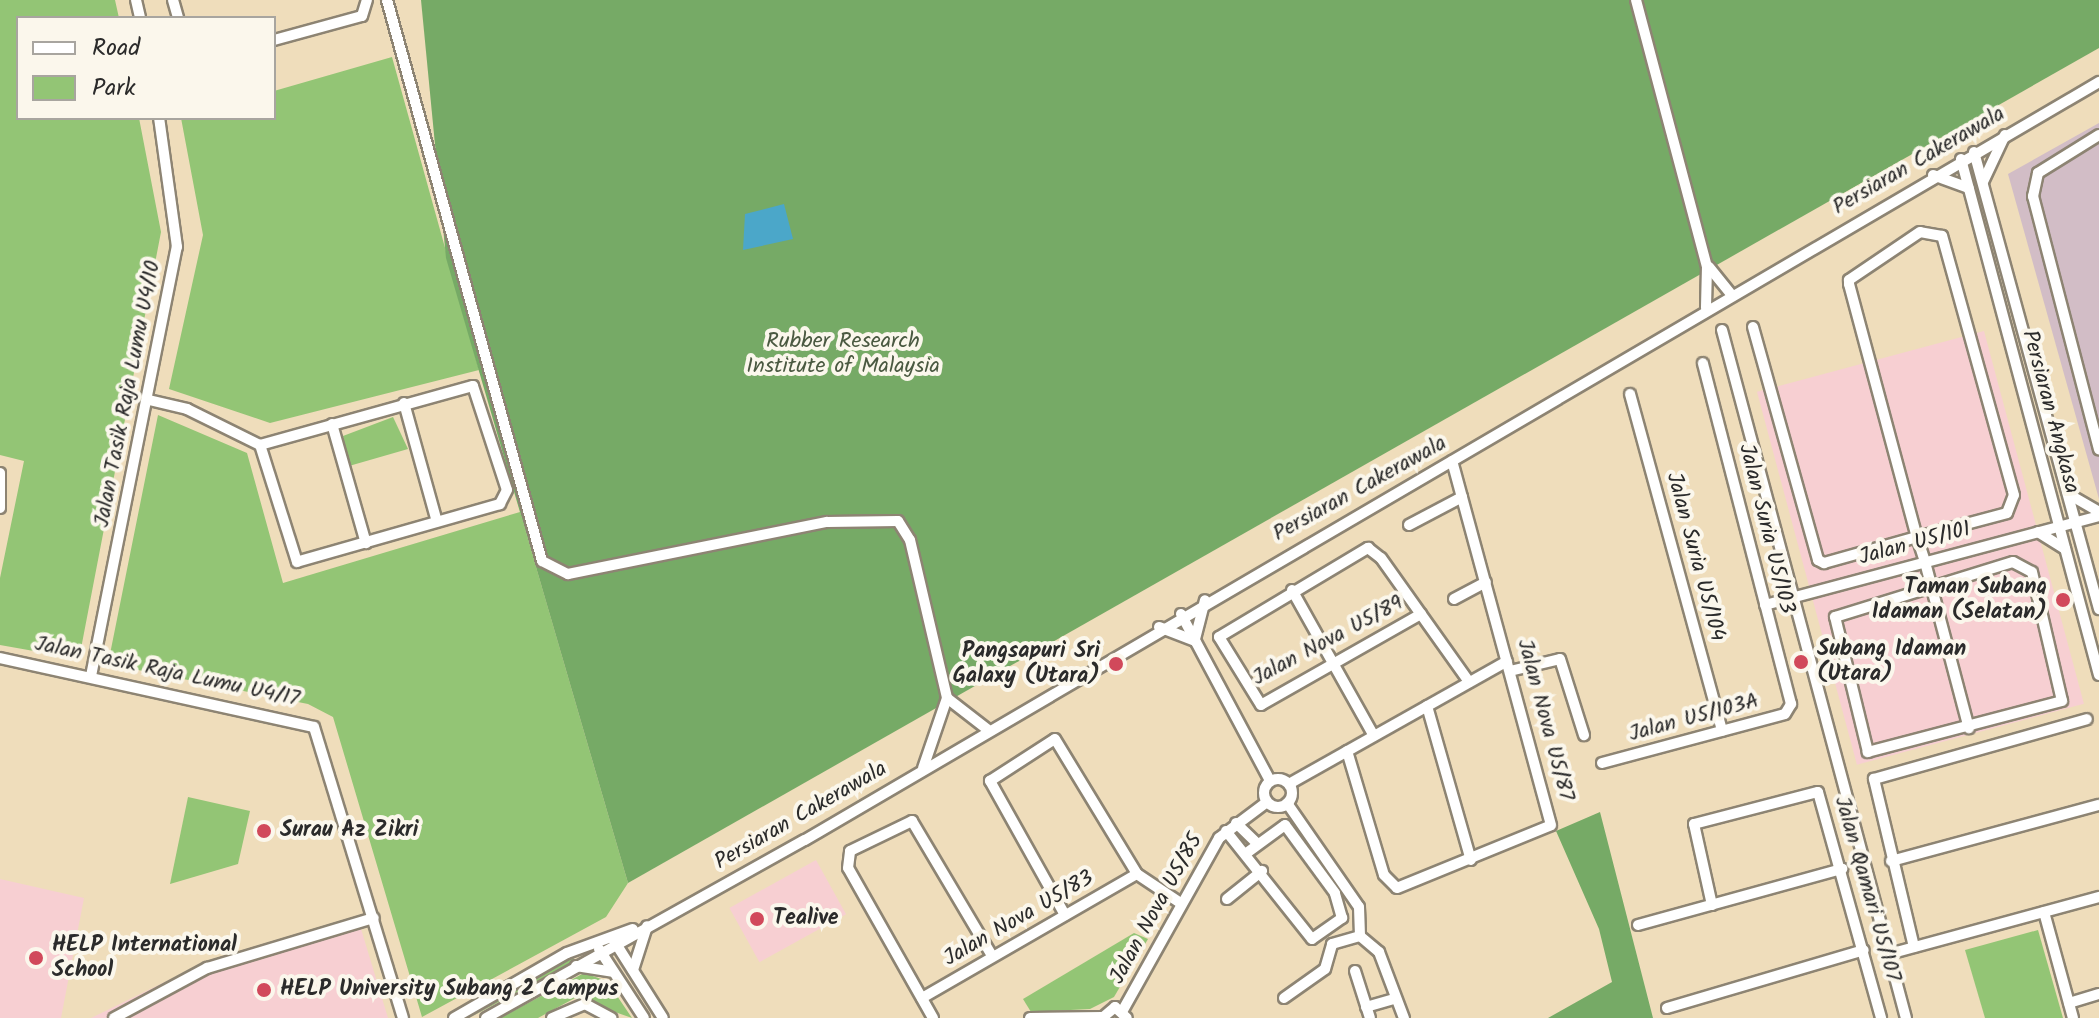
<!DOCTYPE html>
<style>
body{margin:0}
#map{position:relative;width:2099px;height:1018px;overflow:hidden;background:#efddbb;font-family:Kalam,sans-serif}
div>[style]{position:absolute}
.built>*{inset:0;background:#f7cfd2;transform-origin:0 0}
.industrial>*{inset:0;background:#d2bdc6}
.green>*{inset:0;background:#93c575}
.forest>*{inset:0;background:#76aa66}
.water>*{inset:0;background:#4ba7c9}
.roads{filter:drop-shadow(2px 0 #8d8473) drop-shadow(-2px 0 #8d8473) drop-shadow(0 2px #8d8473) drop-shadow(0 -2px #8d8473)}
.minor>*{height:10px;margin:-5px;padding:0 5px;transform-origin:5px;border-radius:5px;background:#fff}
.minor>.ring{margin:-5px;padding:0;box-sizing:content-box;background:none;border:10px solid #fff;border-radius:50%}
.dots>*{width:22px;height:22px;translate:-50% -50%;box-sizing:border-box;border:4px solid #fbf7ec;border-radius:50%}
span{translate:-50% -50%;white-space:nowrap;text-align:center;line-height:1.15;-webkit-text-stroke:8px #fbf7ec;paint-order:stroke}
.street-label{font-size:22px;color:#2b2b2b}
.park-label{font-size:22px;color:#4a5941}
.poi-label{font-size:22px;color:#2b2b2b;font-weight:700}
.right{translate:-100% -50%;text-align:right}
.left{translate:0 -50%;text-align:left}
.legend{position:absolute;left:16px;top:16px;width:260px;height:104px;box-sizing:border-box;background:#fbf7ec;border:2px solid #a8a59f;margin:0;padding:10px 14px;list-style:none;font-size:24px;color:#2b2b2b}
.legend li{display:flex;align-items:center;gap:16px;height:40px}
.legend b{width:40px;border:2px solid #a8a59f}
</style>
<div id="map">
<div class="built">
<div style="left:1984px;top:331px;width:386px;height:235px;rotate:75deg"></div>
<div style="left:816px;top:860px;width:62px;height:99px;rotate:61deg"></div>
<div style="clip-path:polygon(0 879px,84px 898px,61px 1018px,0 1018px)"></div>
<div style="clip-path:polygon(358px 919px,388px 1018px,91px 1018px,208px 961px)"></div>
</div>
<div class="industrial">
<div style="clip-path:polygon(2099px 123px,2099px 499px,2008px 174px)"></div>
</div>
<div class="green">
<div style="clip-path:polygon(0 0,115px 0,119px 18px,18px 18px,18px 118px,139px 118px,161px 232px,79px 659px,0 645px,0 578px,24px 461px,0 455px)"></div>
<div style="clip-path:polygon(392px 57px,479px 370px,270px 423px,169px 389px,203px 235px,181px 118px,274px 118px,274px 91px)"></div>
<div style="clip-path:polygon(158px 415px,247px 453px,283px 583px,520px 512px,628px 883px,606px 917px,422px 1017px,333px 717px,308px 704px,108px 664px)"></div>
<div style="clip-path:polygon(393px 417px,408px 449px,349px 466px,343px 436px)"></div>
<div style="clip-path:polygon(188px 797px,250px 811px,238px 864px,170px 884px)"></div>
<div style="clip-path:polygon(2038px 930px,2063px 1018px,1985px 1018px,1965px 950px)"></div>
<div style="clip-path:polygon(1134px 933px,1148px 939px,1114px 997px,1090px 1009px,1031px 1012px,1023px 999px)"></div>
<div style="clip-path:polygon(573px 957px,575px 961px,469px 1018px)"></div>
<div style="clip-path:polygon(584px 973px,607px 981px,632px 1018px,575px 998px,538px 1018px,500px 1018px)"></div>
</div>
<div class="forest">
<div style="clip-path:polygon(421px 0,2099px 0,2099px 48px,628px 883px,446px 258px)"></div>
<div style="clip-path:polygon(1600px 812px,1653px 1018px,1548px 1018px,1612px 982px,1599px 929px,1556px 831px)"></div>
</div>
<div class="water">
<div style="clip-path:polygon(784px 204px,793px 239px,743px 250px,745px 214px)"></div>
</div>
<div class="roads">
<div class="minor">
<div style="left:136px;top:0;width:18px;rotate:77deg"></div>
<div style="left:173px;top:0;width:19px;rotate:74deg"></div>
<div style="left:387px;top:0;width:582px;rotate:74.55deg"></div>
<div style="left:542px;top:561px;width:29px;rotate:27deg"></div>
<div style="left:568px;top:574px;width:264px;rotate:-11.4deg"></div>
<div style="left:827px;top:522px;width:71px;rotate:-0.8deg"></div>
<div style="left:898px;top:521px;width:22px;rotate:58deg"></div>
<div style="left:910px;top:540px;width:162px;rotate:76.8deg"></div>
<div style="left:947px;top:698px;width:74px;rotate:108.9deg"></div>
<div style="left:1636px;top:0;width:275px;rotate:75.1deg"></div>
<div style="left:1707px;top:266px;width:42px;rotate:91.4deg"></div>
<div style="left:274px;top:40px;width:91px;rotate:-15.3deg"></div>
<div style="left:362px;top:16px;width:17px;rotate:-73deg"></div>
<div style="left:2099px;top:135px;width:72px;rotate:148.1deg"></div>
<div style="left:2038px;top:173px;width:24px;rotate:102deg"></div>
<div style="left:2033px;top:196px;width:262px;rotate:75.4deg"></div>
<div style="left:1974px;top:152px;width:474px;rotate:74.7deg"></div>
<div style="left:1961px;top:159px;width:534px;rotate:75.03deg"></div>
<div style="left:1933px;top:175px;width:38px;rotate:20deg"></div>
<div style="left:1983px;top:182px;width:52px;rotate:-64.9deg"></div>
<div style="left:1709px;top:267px;width:33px;rotate:51deg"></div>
<div style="left:1753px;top:327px;width:242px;rotate:74.4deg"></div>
<div style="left:1818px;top:560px;width:7px;rotate:27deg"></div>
<div style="left:1824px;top:563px;width:97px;rotate:-15.6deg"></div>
<div style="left:1917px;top:537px;width:93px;rotate:-14.9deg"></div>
<div style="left:2007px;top:513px;width:19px;rotate:-69deg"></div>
<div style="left:2014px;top:495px;width:269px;rotate:-105.5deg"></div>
<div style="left:1942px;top:236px;width:22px;rotate:-170deg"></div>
<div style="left:1920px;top:232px;width:86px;rotate:145.9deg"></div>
<div style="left:1849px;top:280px;width:4px;rotate:90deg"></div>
<div style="left:1849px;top:284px;width:262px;rotate:75deg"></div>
<div style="left:1917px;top:537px;width:26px;rotate:72deg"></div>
<div style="left:1925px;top:562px;width:172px;rotate:75.2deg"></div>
<div style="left:1722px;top:330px;width:712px;rotate:75.03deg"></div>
<div style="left:1630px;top:394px;width:349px;rotate:74.7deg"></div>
<div style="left:149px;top:400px;width:39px;rotate:13deg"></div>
<div style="left:187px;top:409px;width:81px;rotate:26.3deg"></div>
<div style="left:260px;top:445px;width:221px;rotate:-15.5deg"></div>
<div style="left:473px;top:386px;width:109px;rotate:71.9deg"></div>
<div style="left:507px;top:490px;width:16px;rotate:117deg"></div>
<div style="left:500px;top:504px;width:211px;rotate:164.1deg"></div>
<div style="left:297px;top:562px;width:123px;rotate:-107.5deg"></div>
<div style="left:404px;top:403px;width:123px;rotate:74.5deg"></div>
<div style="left:332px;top:424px;width:124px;rotate:74.1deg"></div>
<div style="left:0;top:473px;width:35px;rotate:90deg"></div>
<div style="left:2070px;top:495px;width:34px;rotate:30deg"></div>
<div style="left:1409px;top:525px;width:60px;rotate:-27.8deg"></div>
<div style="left:2038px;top:532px;width:32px;rotate:32deg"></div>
<div style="left:2013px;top:562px;width:21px;rotate:28deg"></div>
<div style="left:2032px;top:572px;width:132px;rotate:76.9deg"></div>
<div style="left:2062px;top:701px;width:201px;rotate:165.3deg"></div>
<div style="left:1868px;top:752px;width:139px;rotate:-103.7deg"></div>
<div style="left:1835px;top:617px;width:186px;rotate:-17.2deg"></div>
<div style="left:1292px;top:590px;width:167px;rotate:60.7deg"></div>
<div style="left:1454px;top:599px;width:36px;rotate:-28deg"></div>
<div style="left:1765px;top:605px;width:346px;rotate:-14.9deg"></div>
<div style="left:1181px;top:614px;width:189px;rotate:61.9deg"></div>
<div style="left:1421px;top:614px;width:184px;rotate:150.4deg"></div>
<div style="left:1261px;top:705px;width:80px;rotate:-121.7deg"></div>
<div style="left:1219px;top:637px;width:174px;rotate:-30.9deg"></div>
<div style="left:1368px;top:548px;width:16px;rotate:38deg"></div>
<div style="left:1381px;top:558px;width:152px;rotate:54.6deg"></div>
<div style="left:1159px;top:627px;width:39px;rotate:21deg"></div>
<div style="left:1195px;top:639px;width:40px;rotate:-75.6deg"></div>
<div style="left:0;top:658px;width:321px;rotate:12.4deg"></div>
<div style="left:314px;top:727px;width:304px;rotate:73deg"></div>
<div style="left:1510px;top:671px;width:51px;rotate:-13.5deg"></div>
<div style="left:1560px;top:659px;width:80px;rotate:72.5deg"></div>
<div style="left:91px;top:676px;width:438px;rotate:-78.7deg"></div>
<div style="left:177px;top:247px;width:130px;rotate:-97.9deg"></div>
<div style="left:947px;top:698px;width:51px;rotate:37.8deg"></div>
<div style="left:1427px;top:706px;width:160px;rotate:74.1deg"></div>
<div style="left:1347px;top:751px;width:129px;rotate:73.4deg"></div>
<div style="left:1384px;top:875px;width:18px;rotate:45deg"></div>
<div style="left:1397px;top:888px;width:166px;rotate:-22.2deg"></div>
<div style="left:1551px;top:825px;width:377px;rotate:-105.2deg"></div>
<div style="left:1602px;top:763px;width:189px;rotate:-15deg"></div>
<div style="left:1785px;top:714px;width:12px;rotate:-59deg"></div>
<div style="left:1791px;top:704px;width:352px;rotate:-104.5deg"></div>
<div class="ring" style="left:1264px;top:779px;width:18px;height:18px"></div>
<div style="left:1289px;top:784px;width:250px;rotate:-29.4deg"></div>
<div style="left:1287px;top:803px;width:126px;rotate:55.3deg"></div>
<div style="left:1359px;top:907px;width:29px;rotate:88deg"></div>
<div style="left:1236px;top:823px;width:30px;rotate:44deg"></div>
<div style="left:1226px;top:831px;width:138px;rotate:51.5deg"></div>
<div style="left:1312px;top:939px;width:37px;rotate:-35deg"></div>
<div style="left:1342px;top:918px;width:26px;rotate:-106deg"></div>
<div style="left:1335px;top:893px;width:84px;rotate:-126.3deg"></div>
<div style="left:1285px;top:825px;width:46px;rotate:143.9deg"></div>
<div style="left:1891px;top:861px;width:215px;rotate:-15.1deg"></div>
<div style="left:1227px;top:899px;width:45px;rotate:-38.7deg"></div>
<div style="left:1712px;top:905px;width:83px;rotate:-102.5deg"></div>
<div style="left:1694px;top:824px;width:128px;rotate:-14.5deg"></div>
<div style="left:1818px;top:792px;width:235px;rotate:74.4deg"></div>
<div style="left:2044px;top:912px;width:110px;rotate:74.7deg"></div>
<div style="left:1065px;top:915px;width:154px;rotate:-119.2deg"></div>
<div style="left:990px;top:781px;width:77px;rotate:-32.9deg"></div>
<div style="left:1055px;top:739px;width:158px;rotate:58.7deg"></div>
<div style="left:1137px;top:874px;width:50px;rotate:33.7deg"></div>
<div style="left:1638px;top:925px;width:212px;rotate:-15.4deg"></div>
<div style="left:613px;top:939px;width:93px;rotate:57.7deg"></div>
<div style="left:1914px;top:947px;width:173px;rotate:-103.4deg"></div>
<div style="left:1874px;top:779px;width:221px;rotate:-15.7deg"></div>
<div style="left:599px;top:949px;width:82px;rotate:56.9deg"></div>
<div style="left:1889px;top:954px;width:218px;rotate:-15.2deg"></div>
<div style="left:576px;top:966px;width:37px;rotate:9deg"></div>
<div style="left:633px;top:970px;width:46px;rotate:-72.3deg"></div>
<div style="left:1355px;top:971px;width:49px;rotate:72.3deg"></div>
<div style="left:922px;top:998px;width:248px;rotate:-30deg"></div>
<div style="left:1284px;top:998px;width:50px;rotate:-35.3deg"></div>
<div style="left:1325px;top:969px;width:26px;rotate:-74deg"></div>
<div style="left:1332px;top:944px;width:29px;rotate:-16deg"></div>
<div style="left:1360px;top:936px;width:25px;rotate:40deg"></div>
<div style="left:1379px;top:952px;width:71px;rotate:69.3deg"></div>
<div style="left:2069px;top:1003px;width:31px;rotate:-17deg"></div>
<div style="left:1366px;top:1007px;width:29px;rotate:-16deg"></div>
<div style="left:1667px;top:1008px;width:205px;rotate:-16.4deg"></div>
<div style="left:1123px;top:1010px;width:197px;rotate:-60.8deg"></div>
<div style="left:1219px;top:838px;width:60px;rotate:-36.9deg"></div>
<div style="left:114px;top:1018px;width:106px;rotate:-28.3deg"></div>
<div style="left:207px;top:968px;width:174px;rotate:-16.7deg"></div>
<div style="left:454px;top:1018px;width:130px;rotate:-29.9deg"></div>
<div style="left:567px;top:953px;width:70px;rotate:-20deg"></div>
<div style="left:486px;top:1018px;width:365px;rotate:-29.2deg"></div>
<div style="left:805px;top:840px;width:1500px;rotate:-30.36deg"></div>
<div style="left:552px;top:1018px;width:36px;rotate:-23deg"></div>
<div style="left:585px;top:1004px;width:30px;rotate:28deg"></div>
<div style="left:933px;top:1018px;width:172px;rotate:-119.5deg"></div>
<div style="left:848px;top:868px;width:17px;rotate:-83deg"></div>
<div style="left:850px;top:851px;width:69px;rotate:-25.8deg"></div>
<div style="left:912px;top:821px;width:157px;rotate:59.3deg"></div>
<div style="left:1030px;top:1018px;width:72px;rotate:-0.8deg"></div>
<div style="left:1102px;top:1018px;width:17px;rotate:-40deg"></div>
<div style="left:1115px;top:1007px;width:16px;rotate:43deg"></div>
</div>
</div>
<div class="dots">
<div style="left:2063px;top:600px;background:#d1495b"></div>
<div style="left:1801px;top:662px;background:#d1495b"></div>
<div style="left:1116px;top:664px;background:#d1495b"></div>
<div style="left:264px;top:831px;background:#d1495b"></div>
<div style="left:757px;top:919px;background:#d1495b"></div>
<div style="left:36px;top:958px;background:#d1495b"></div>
<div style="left:264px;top:990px;background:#d1495b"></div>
</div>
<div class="street-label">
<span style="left:1919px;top:161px;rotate:-30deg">Persiaran Cakerawala</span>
<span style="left:128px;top:394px;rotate:-79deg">Jalan Tasik Raja Lumu U4/10</span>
<span style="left:2050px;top:412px;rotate:75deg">Persiaran Angkasa</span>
<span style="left:1360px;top:489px;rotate:-29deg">Persiaran Cakerawala</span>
<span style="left:1766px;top:529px;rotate:76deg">Jalan Suria U5/103</span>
<span style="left:1915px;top:544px;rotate:-15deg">Jalan U5/101</span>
<span style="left:1695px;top:557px;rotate:75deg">Jalan Suria U5/104</span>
<span style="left:1328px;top:641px;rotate:-28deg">Jalan Nova U5/89</span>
<span style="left:167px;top:672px;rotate:12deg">Jalan Tasik Raja Lumu U4/17</span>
<span style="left:1694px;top:718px;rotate:-15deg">Jalan U5/103A</span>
<span style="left:1545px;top:720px;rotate:75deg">Jalan Nova U5/87</span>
<span style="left:801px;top:816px;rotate:-30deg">Persiaran Cakerawala</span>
<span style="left:1867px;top:889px;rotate:74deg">Jalan Qamari U5/107</span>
<span style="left:1157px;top:909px;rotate:-61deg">Jalan Nova U5/85</span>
<span style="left:1019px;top:919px;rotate:-30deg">Jalan Nova U5/83</span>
</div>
<div class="park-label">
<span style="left:843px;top:354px">Rubber Research<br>Institute of Malaysia</span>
</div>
<div class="poi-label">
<span class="right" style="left:2047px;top:600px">Taman Subang<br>Idaman (Selatan)</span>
<span class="left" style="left:1817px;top:662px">Subang Idaman<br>(Utara)</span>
<span class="right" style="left:1100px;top:664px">Pangsapuri Sri<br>Galaxy (Utara)</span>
<span class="left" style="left:280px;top:831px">Surau Az Zikri</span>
<span class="left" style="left:773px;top:919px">Tealive</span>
<span class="left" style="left:52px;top:958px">HELP International<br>School</span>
<span class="left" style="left:280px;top:990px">HELP University Subang 2 Campus</span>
</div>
<ul class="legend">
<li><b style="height:10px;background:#fff"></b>Road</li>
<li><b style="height:22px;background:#93c575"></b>Park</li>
</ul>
</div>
